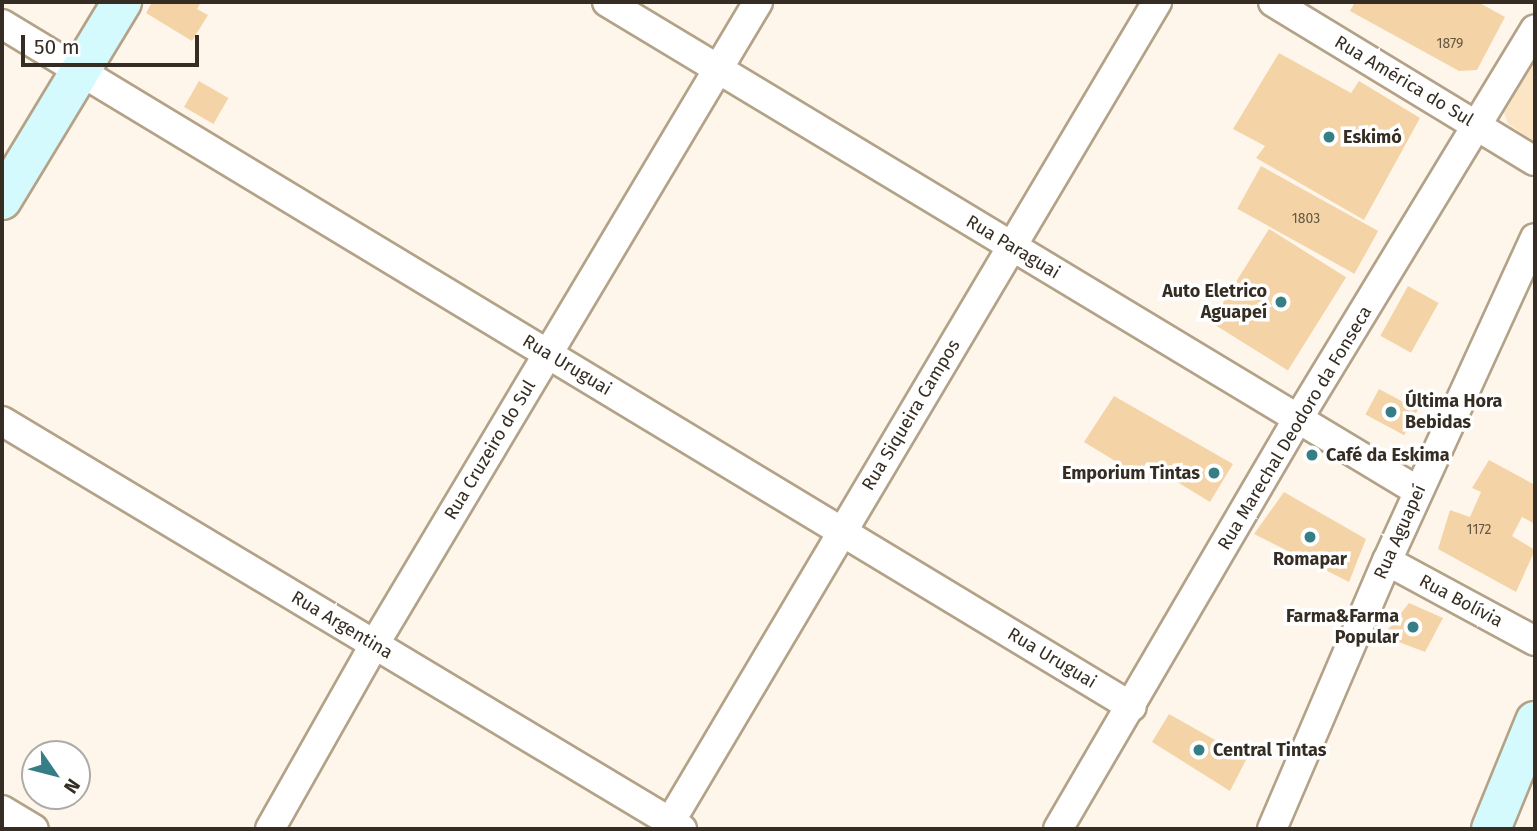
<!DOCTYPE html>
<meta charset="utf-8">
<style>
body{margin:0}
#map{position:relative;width:1537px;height:831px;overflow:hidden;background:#fef6eb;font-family:"Fira Sans",sans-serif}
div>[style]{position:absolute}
.green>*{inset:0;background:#fce5c5}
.building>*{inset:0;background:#f4d4a7;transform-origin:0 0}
.roads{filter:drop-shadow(2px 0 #b4a288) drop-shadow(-2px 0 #b4a288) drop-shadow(0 2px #b4a288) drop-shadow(0 -2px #b4a288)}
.street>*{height:28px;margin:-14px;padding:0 14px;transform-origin:14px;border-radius:14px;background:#fff}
.secondary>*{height:38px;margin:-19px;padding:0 19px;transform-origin:19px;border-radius:19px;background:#d4fafd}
.dots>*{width:19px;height:19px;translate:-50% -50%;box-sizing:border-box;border:4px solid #fff;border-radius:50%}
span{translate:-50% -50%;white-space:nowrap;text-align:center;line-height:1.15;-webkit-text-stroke:7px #fff;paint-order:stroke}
.number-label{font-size:14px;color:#655744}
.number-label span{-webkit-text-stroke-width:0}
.street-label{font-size:18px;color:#352d23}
.poi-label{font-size:18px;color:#352d23;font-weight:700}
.left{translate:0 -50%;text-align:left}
.right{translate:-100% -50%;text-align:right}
.frame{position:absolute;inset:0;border:4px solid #352d23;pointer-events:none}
.north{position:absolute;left:21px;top:740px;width:70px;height:70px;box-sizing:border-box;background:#fff;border:2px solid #aeaba7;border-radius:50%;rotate:125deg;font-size:19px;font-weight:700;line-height:28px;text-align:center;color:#352d23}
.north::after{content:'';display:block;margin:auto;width:24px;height:32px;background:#367e85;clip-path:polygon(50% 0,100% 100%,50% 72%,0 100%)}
.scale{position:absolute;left:21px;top:35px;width:178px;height:32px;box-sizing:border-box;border:4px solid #352d23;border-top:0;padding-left:9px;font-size:21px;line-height:24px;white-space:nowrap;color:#352d23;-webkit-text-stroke:5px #fff;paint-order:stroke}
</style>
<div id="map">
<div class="green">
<div style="clip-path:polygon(1535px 61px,1535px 142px,1508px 124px,1504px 113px)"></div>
</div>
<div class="building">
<div style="clip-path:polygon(152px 2px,201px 2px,197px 9px,208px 15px,192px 41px,146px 13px)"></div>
<div style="clip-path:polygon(1355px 2px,1478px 2px,1505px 17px,1477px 70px,1459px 71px,1350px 11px)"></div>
<div style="clip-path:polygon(1279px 53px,1351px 93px,1359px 81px,1420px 118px,1364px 220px,1256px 158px,1265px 146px,1233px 129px)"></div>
<div style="left:199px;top:81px;width:34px;height:30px;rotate:30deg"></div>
<div style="left:1261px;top:166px;width:134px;height:49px;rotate:29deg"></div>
<div style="left:1269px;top:229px;width:91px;height:110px;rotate:32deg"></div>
<div style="left:1408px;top:286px;width:35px;height:57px;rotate:29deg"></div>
<div style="left:1379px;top:389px;width:44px;height:29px;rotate:28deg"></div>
<div style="clip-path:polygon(1114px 396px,1233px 464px,1210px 502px,1146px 463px,1138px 475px,1084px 442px)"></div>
<div style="clip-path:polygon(1489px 460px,1535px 485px,1535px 524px,1522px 517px,1512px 536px,1535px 550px,1516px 592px,1438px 549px,1450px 510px,1470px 517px,1481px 492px,1472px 488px)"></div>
<div style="clip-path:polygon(1284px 492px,1366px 539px,1349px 582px,1254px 534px)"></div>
<div style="clip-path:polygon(1409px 603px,1443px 618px,1425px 652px,1383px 636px)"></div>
<div style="clip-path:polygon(1169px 714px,1247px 758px,1230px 791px,1152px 742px)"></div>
</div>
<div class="roads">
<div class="street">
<div style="left:607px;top:2px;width:947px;rotate:31.09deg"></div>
<div style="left:1273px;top:2px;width:306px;rotate:31.3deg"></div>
<div style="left:2px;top:24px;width:1320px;rotate:31.15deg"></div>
<div style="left:2px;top:421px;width:793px;rotate:30.96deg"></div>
<div style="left:1387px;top:561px;width:168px;rotate:28.4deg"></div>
<div style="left:2px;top:810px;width:37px;rotate:31deg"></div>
<div style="left:270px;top:829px;width:211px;rotate:-60.5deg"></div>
<div style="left:374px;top:645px;width:749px;rotate:-59.15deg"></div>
<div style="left:666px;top:829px;width:962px;rotate:-59.3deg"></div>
<div style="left:1058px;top:829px;width:475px;rotate:-59.7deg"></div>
<div style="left:1298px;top:419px;width:456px;rotate:-58.7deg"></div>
<div style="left:1272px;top:829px;width:292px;rotate:-66.8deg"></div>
<div style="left:1387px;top:561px;width:355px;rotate:-65.4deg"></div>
</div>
<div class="secondary">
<div style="left:2px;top:200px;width:232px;rotate:-58.8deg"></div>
<div style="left:1491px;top:829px;width:117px;rotate:-67.8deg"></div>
</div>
</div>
<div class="dots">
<div style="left:1329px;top:137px;background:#367e85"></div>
<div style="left:1281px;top:302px;background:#367e85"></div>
<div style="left:1391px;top:412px;background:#367e85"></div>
<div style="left:1312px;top:455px;background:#367e85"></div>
<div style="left:1214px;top:473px;background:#367e85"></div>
<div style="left:1310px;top:537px;background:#367e85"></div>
<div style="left:1413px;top:627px;background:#367e85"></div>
<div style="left:1199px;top:750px;background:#367e85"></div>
</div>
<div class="number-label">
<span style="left:1450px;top:44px">1879</span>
<span style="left:1306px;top:219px">1803</span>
<span style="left:1479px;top:530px">1172</span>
</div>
<div class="street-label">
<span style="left:1404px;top:81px;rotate:31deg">Rua América do Sul</span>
<span style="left:1013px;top:247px;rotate:31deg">Rua Paraguai</span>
<span style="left:567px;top:365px;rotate:31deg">Rua Uruguai</span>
<span style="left:911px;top:415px;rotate:-59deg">Rua Siqueira Campos</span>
<span style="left:1295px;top:428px;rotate:-59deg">Rua Marechal Deodoro da Fonseca</span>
<span style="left:490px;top:450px;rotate:-59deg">Rua Cruzeiro do Sul</span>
<span style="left:1400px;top:532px;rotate:-66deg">Rua Aguapeí</span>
<span style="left:1461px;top:601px;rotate:28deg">Rua Bolívia</span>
<span style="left:342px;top:625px;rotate:31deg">Rua Argentina</span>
<span style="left:1052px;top:658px;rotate:31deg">Rua Uruguai</span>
</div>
<div class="poi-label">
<span class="left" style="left:1343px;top:137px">Eskimó</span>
<span class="right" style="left:1267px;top:302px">Auto Eletrico<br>Aguapeí</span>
<span class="left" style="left:1405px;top:412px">Última Hora<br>Bebidas</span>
<span class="left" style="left:1326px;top:455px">Café da Eskima</span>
<span class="right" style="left:1200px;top:473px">Emporium Tintas</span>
<span style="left:1310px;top:559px">Romapar</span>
<span class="right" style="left:1399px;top:627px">Farma&amp;Farma<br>Popular</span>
<span class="left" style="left:1213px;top:750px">Central Tintas</span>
</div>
<div class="frame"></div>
<div class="north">N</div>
<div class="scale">50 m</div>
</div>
